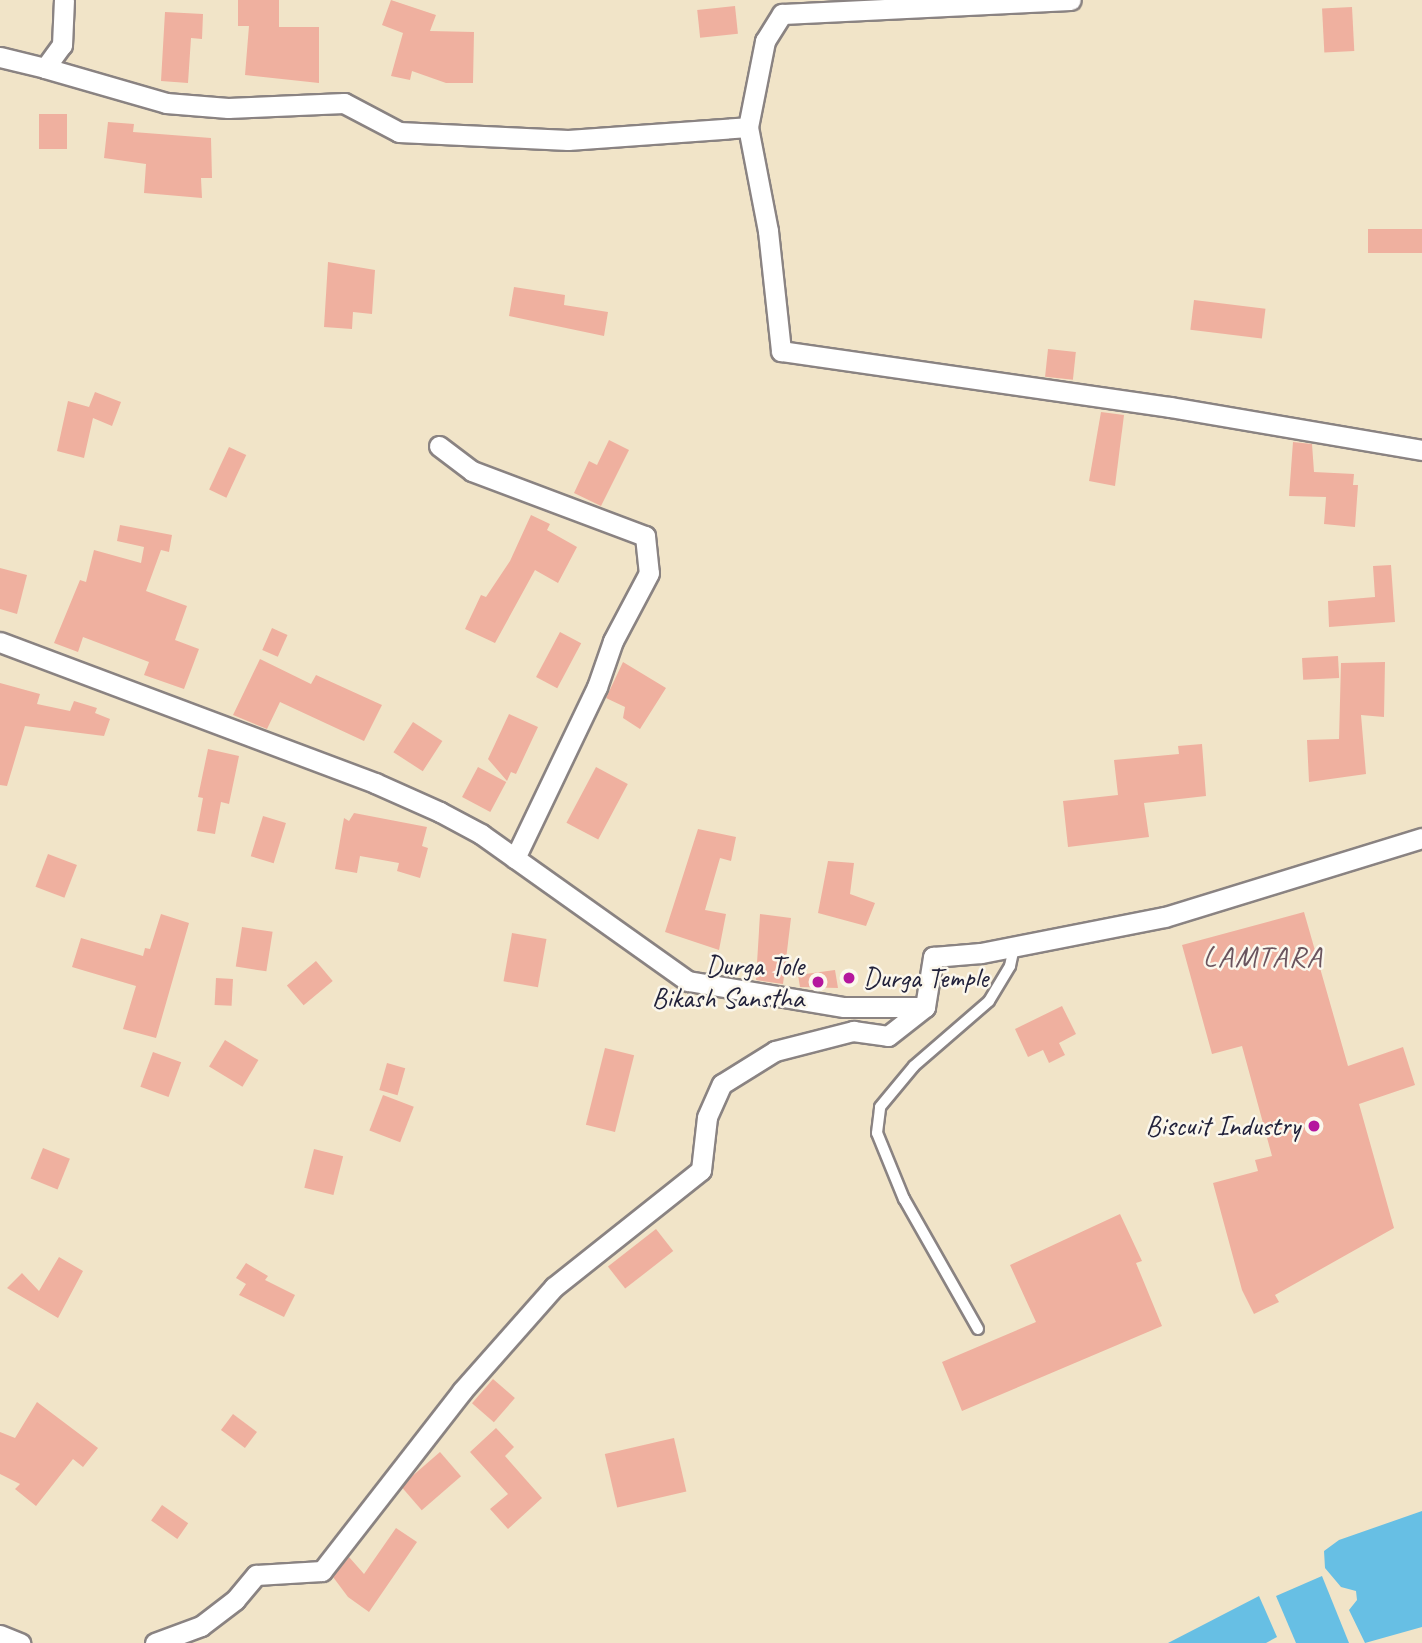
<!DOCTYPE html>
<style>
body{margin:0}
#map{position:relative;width:1422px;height:1643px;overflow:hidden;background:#f1e4c8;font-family:Caveat,sans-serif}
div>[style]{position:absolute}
.water>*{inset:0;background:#67bfe4}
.building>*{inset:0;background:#efb09f;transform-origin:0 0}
.roads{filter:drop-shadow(2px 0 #8a8382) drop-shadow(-2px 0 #8a8382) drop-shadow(0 2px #8a8382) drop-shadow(0 -2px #8a8382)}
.lane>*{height:10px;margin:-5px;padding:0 5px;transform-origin:5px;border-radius:5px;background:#fff}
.street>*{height:19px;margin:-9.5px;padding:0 9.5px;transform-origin:9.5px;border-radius:9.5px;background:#fff}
.dots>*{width:19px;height:19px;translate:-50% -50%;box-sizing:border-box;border:4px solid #fbf7ec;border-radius:50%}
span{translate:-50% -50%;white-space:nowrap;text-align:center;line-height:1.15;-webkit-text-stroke:5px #fbf7ec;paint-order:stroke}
.poi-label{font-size:28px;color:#22223b}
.right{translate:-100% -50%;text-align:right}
.left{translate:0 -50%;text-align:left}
.neighbourhood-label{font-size:30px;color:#6a545e;letter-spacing:2px}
</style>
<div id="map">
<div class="water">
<div style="clip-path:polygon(1422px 1511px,1422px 1627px,1365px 1643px,1349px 1610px,1357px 1600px,1356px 1591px,1341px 1587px,1325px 1568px,1324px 1551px,1339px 1540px)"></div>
<div style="clip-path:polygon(1322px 1576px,1349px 1643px,1296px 1643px,1276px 1596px)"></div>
<div style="clip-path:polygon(1259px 1596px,1277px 1637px,1266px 1643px,1168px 1643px)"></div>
</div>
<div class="building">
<div style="clip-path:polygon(238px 0,279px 0,279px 27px,319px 27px,319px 83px,245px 75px,249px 26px,238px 26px)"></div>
<div style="clip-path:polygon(391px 0,436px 15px,430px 31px,474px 32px,473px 83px,446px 83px,412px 71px,410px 80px,391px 76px,403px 33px,382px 25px)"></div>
<div style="left:735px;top:6px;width:28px;height:38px;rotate:84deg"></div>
<div style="left:1352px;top:7px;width:44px;height:30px;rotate:87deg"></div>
<div style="clip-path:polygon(165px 12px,203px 14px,202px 39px,191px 38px,188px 83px,161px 81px)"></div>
<div style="left:39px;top:114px;width:28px;height:35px"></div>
<div style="clip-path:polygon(108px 122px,134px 124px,133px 132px,211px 138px,212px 178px,201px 178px,202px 198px,144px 193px,146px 164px,104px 158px)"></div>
<div style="left:1422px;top:229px;width:24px;height:54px;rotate:90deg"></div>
<div style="clip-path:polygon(328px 262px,375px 270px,372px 314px,353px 312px,352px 329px,324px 327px)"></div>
<div style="clip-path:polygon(514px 287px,565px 295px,564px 305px,608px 312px,604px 336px,509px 316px)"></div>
<div style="left:1194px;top:300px;width:72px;height:30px;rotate:7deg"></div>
<div style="left:1048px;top:349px;width:28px;height:28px;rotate:6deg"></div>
<div style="clip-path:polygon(95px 392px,121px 402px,112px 426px,93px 418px,84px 458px,57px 451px,68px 401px,89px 407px)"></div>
<div style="clip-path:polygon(1101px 412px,1124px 415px,1115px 486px,1089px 481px)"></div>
<div style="clip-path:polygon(609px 440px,629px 450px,601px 506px,574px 493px,589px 461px,597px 465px)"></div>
<div style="clip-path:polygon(1293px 442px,1312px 444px,1314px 472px,1354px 474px,1353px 485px,1358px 485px,1355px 527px,1324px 524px,1326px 497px,1289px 496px)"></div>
<div style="left:229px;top:447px;width:19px;height:47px;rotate:25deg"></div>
<div style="clip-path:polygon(531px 515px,550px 524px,547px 530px,577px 547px,558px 583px,535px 570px,495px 643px,465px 629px,481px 595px,486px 597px,510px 561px)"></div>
<div style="clip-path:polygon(120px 525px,172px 535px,169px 552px,161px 550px,146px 591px,187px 606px,175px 640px,199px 649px,184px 689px,144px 675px,149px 662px,83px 637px,78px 652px,54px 643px,80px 580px,86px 582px,94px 550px,141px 563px,144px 547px,117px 541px)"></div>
<div style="clip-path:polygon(1391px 565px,1395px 622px,1329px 627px,1328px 601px,1375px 597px,1373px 566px)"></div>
<div style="clip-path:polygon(0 568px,27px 575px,17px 614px,0 609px)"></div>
<div style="left:272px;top:628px;width:17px;height:24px;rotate:24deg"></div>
<div style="left:560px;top:632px;width:24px;height:51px;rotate:28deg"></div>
<div style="left:1338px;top:656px;width:22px;height:36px;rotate:87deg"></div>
<div style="clip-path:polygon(260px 659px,311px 684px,316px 675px,382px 705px,364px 741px,280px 702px,267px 729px,233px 715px)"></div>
<div style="clip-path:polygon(623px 662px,666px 688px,640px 729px,623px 718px,625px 707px,606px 698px)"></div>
<div style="clip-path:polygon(1385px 662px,1384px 717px,1361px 715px,1366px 774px,1309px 782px,1307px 740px,1339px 739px,1341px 663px)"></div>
<div style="clip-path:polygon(0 683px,40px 694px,37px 704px,70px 711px,74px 701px,97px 708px,95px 713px,110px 719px,104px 736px,25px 726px,7px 786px,0 785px)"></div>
<div style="clip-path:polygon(509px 714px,538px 727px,516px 774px,511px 772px,507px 781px,488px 759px)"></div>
<div style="left:413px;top:722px;width:35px;height:36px;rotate:33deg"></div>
<div style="clip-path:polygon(1202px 744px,1206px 796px,1144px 803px,1149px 837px,1068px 847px,1063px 801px,1118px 795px,1114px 760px,1179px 754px,1178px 746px)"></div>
<div style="clip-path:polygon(208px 749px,239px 756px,229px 804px,221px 802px,215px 834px,197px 831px,203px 798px,198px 797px)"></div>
<div style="left:478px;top:767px;width:32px;height:34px;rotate:28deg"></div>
<div style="left:596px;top:767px;width:36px;height:63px;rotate:28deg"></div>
<div style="clip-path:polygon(354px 813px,427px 827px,422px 846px,428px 848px,420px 878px,397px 871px,399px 863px,360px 856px,357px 873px,335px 869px,344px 818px,349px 821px)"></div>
<div style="left:263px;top:816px;width:24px;height:42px;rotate:17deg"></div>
<div style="clip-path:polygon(698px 829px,736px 837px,731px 861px,720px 858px,705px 910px,726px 914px,719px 950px,665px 932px)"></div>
<div style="left:48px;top:854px;width:31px;height:35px;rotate:21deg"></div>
<div style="clip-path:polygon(828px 861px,854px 863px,850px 894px,875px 903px,866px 926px,818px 913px)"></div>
<div style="clip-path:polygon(1304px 912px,1348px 1066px,1403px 1047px,1415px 1085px,1359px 1104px,1394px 1228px,1275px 1295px,1279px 1302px,1254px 1314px,1242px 1290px,1213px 1183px,1258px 1171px,1255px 1160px,1272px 1156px,1242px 1046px,1212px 1054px,1182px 945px)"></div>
<div style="clip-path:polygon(161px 914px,189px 923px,156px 1038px,123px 1029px,136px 986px,72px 967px,81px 938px,143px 956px,145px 948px,150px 949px)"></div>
<div style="clip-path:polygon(760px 914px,791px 918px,783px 984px,756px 980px)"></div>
<div style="left:242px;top:927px;width:31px;height:40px;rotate:9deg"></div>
<div style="left:512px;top:933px;width:35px;height:49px;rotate:10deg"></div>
<div style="left:316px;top:961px;width:26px;height:38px;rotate:50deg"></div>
<div style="clip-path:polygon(835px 970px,838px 988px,800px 987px,798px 975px)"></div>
<div style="left:216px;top:978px;width:17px;height:27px;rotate:3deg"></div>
<div style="clip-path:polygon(1062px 1006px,1076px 1034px,1059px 1043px,1065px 1055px,1049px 1063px,1043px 1050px,1028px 1057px,1015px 1029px)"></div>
<div style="left:225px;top:1040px;width:39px;height:31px;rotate:31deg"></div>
<div style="left:605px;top:1048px;width:30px;height:79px;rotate:14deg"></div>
<div style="left:153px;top:1052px;width:30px;height:37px;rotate:20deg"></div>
<div style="left:387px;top:1063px;width:19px;height:28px;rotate:16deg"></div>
<div style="left:383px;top:1095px;width:33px;height:38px;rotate:21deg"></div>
<div style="left:43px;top:1148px;width:29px;height:33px;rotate:22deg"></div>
<div style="left:314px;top:1149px;width:30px;height:40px;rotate:14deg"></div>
<div style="clip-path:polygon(1120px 1214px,1142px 1261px,1136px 1263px,1162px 1326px,962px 1411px,942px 1362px,1036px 1322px,1010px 1265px)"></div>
<div style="left:656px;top:1229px;width:28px;height:61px;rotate:52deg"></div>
<div style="clip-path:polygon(59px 1257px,83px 1271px,58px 1318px,7px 1288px,22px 1273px,39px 1291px)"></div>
<div style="clip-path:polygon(246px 1263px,268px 1276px,265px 1280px,295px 1295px,284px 1317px,239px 1295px,246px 1284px,236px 1278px)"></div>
<div style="left:493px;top:1379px;width:29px;height:32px;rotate:41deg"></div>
<div style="clip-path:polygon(37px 1402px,98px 1448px,83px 1467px,73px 1459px,36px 1506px,15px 1489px,20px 1484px,0 1474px,0 1432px,15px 1438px)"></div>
<div style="left:233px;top:1414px;width:30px;height:20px;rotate:37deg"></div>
<div style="clip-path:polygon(496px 1428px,514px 1447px,505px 1456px,542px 1498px,508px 1529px,490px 1509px,508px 1494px,470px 1452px)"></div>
<div style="left:674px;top:1438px;width:55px;height:71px;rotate:77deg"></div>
<div style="left:440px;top:1452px;width:32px;height:52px;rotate:49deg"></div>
<div style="left:162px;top:1505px;width:32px;height:19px;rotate:35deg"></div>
<div style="clip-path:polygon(396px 1528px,417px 1542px,369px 1612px,348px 1597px,333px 1577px,349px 1557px,364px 1574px)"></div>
</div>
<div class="roads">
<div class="lane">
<div style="left:978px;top:1329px;width:150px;rotate:-119.6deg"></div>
<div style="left:904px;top:1199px;width:71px;rotate:-112.2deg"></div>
<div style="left:877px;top:1133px;width:26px;rotate:-83deg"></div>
<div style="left:880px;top:1107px;width:53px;rotate:-50.3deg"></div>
<div style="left:914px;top:1066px;width:99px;rotate:-40.9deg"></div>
<div style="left:989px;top:1001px;width:41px;rotate:-59deg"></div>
<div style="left:1010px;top:966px;width:19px;rotate:-78deg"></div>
</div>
<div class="street">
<div style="left:0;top:57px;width:46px;rotate:13.7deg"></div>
<div style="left:45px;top:68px;width:29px;rotate:-54deg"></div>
<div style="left:62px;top:45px;width:45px;rotate:-87.5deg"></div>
<div style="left:45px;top:68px;width:126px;rotate:16.1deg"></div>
<div style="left:166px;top:103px;width:62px;rotate:4.6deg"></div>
<div style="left:228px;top:108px;width:116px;rotate:-2.5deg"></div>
<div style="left:344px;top:103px;width:62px;rotate:27.8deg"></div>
<div style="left:399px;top:132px;width:169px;rotate:2.7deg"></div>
<div style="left:568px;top:140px;width:180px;rotate:-4.1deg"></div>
<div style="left:748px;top:127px;width:88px;rotate:-78.8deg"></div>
<div style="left:765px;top:41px;width:32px;rotate:-58deg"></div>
<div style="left:782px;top:14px;width:289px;rotate:-2.8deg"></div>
<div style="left:748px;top:127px;width:106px;rotate:79.1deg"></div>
<div style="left:768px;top:231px;width:121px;rotate:83.8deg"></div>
<div style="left:781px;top:351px;width:393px;rotate:8.2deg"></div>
<div style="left:1170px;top:407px;width:256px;rotate:9.7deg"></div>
<div style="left:439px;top:446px;width:41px;rotate:37.1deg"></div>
<div style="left:472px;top:471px;width:185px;rotate:20.6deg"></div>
<div style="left:645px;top:536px;width:37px;rotate:84deg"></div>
<div style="left:649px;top:573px;width:77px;rotate:117.9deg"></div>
<div style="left:613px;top:641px;width:49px;rotate:109.2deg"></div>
<div style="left:597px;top:687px;width:190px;rotate:115.6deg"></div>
<div style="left:0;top:642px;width:401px;rotate:20.6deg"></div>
<div style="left:375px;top:783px;width:71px;rotate:24deg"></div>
<div style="left:440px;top:812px;width:47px;rotate:28.2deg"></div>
<div style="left:481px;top:834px;width:254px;rotate:35.4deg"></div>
<div style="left:688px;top:981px;width:158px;rotate:9.5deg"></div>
<div style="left:844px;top:1007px;width:81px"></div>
<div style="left:925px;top:1007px;width:51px;rotate:-80.9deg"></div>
<div style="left:933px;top:957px;width:48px;rotate:-4.8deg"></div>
<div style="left:981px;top:953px;width:187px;rotate:-11.1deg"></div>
<div style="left:1165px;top:917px;width:269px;rotate:-17.1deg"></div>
<div style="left:0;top:1635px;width:22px;rotate:22deg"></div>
<div style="left:155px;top:1643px;width:49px;rotate:-20.3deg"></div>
<div style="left:201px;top:1626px;width:43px;rotate:-37.4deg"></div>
<div style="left:235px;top:1600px;width:33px;rotate:-50deg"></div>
<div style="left:256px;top:1575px;width:66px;rotate:-3.5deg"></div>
<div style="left:322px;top:1571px;width:228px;rotate:-52.1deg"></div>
<div style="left:462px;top:1391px;width:139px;rotate:-48.5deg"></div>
<div style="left:554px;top:1287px;width:188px;rotate:-38.5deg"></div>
<div style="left:701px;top:1170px;width:53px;rotate:-83.5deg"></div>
<div style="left:707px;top:1117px;width:36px;rotate:-66deg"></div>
<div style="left:722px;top:1084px;width:62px;rotate:-31.9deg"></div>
<div style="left:775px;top:1051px;width:81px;rotate:-14.4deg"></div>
<div style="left:853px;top:1031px;width:35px;rotate:8deg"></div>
<div style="left:888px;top:1036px;width:47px;rotate:-38.1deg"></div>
</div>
</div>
<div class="dots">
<div style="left:849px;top:978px;background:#b5179e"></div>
<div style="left:818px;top:982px;background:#b5179e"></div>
<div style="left:1314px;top:1126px;background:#b5179e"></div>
</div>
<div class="poi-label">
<span class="right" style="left:804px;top:982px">Durga Tole<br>Bikash Sanstha</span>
<span class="left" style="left:863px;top:978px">Durga Temple</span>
<span class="right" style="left:1300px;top:1126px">Biscuit Industry</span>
</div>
<div class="neighbourhood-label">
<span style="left:1263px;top:956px">LAMTARA</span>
</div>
</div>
